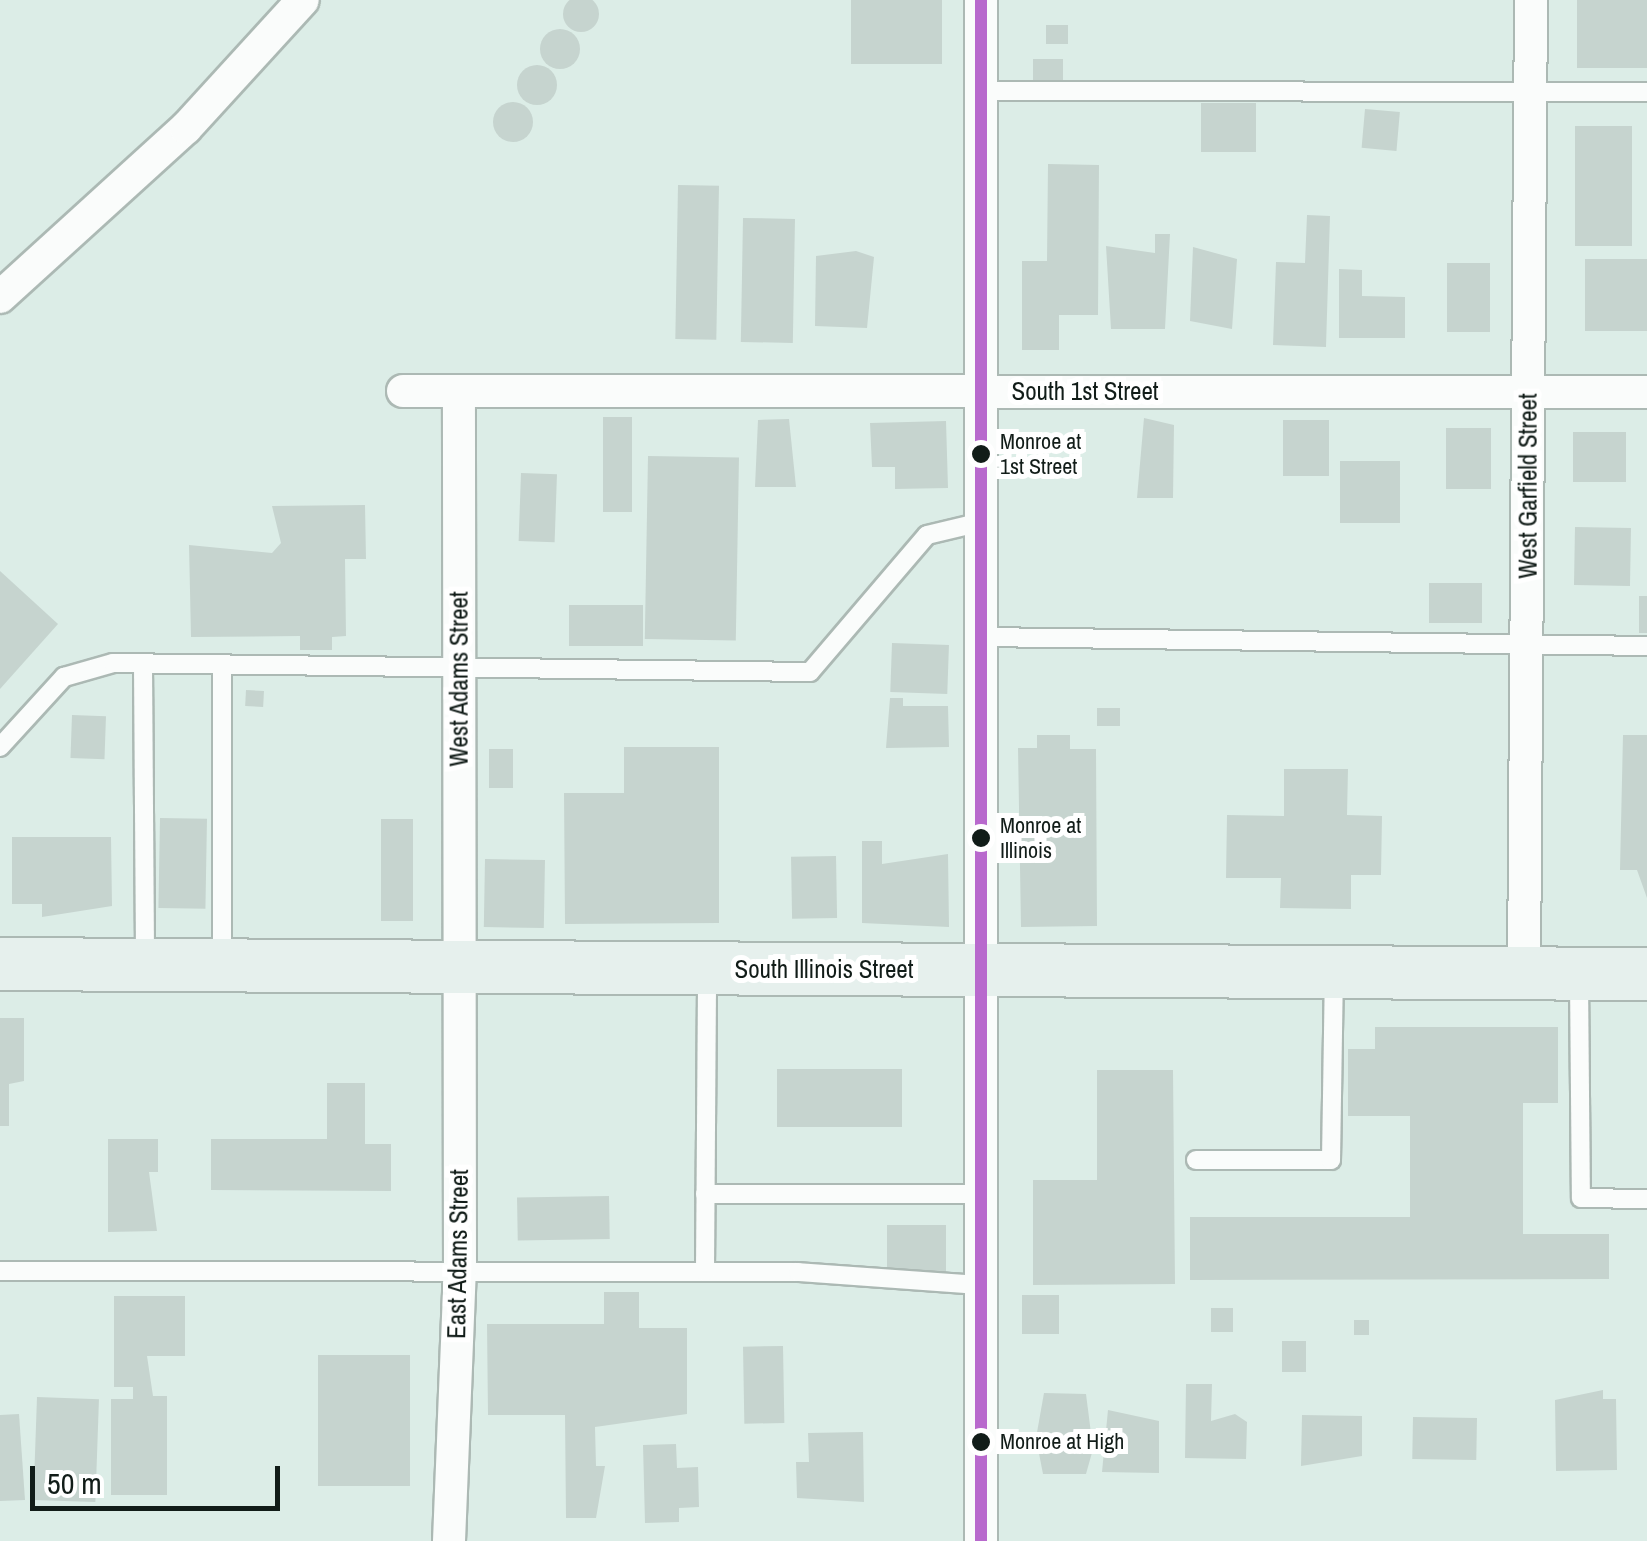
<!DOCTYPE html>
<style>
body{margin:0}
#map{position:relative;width:1647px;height:1541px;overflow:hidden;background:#dcede7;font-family:"Archivo Narrow",sans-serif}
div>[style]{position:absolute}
.building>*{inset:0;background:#c6d4cf;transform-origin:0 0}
.round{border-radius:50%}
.roads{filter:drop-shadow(2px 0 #acb9b4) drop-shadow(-2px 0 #acb9b4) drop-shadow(0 2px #acb9b4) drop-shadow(0 -2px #acb9b4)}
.lane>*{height:18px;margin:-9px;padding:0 9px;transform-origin:9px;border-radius:9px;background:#fafcfb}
.street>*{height:32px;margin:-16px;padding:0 16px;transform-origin:16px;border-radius:16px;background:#fafcfb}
.primary>*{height:52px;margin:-26px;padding:0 26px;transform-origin:26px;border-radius:26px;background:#e6f0ed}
.bus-1>*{height:12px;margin:-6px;padding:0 6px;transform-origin:6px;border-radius:6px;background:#b869cd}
.dots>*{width:28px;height:28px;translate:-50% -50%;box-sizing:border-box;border:5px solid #fff;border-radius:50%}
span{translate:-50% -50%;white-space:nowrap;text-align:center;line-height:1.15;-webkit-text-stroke:10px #fff;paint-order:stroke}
.bus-label{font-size:22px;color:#111c18}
.left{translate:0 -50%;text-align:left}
.street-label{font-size:25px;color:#111c18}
.scale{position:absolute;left:30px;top:1466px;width:250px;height:45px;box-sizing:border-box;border:5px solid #111c18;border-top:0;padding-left:12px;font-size:30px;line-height:35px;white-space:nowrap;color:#111c18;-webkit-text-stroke:8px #fff;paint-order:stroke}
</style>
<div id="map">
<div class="building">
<div class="round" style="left:563px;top:-4px;width:36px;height:36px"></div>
<div style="left:851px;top:0;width:91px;height:64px"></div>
<div style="left:1577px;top:0;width:70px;height:68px"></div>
<div style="left:1046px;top:25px;width:22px;height:19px"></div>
<div class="round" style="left:540px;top:29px;width:40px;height:40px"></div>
<div style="left:1033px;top:59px;width:30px;height:23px"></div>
<div class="round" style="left:517px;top:65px;width:40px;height:40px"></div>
<div class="round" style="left:493px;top:102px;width:40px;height:40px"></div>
<div style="left:1256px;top:103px;width:49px;height:55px;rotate:90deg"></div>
<div style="left:1365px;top:109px;width:35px;height:39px;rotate:5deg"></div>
<div style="left:1575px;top:126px;width:57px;height:120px"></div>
<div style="clip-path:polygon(1048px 164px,1099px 165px,1098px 315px,1059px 315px,1059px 350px,1022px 350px,1022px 261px,1047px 261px)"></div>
<div style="left:678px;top:185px;width:41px;height:154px;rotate:1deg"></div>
<div style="clip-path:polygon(1307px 215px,1330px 216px,1326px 347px,1273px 345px,1276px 262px,1305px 263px)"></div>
<div style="left:743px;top:218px;width:52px;height:124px;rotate:1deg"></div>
<div style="clip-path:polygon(1155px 234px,1170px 234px,1165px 329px,1111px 329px,1106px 246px,1155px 253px)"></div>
<div style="clip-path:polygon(1193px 247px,1237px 259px,1232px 329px,1190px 321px)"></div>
<div style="clip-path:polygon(856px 251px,874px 257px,867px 328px,815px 326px,816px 256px)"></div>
<div style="left:1585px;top:259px;width:62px;height:72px"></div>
<div style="left:1447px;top:263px;width:43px;height:69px"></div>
<div style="clip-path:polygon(1339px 269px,1362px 270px,1362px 296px,1405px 297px,1405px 338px,1339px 338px)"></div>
<div style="left:603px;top:417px;width:29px;height:95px"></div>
<div style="clip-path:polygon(1144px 418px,1174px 425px,1173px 498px,1137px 498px)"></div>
<div style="clip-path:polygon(789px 419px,796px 487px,755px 487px,758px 420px)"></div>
<div style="left:1283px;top:420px;width:46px;height:56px"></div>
<div style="clip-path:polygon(946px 421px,948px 488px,895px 489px,895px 467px,872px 467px,870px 423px)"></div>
<div style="left:1446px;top:428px;width:45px;height:61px"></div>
<div style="left:1573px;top:432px;width:53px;height:50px"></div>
<div style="left:648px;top:456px;width:91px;height:183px;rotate:1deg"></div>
<div style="left:1340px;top:461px;width:60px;height:62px"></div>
<div style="left:521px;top:473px;width:36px;height:68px;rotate:2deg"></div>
<div style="clip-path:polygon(365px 505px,366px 559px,345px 559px,346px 636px,332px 637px,332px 650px,300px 650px,300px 636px,191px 637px,189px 545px,272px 553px,281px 543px,272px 506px)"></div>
<div style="left:1575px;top:527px;width:56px;height:58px;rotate:1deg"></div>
<div style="clip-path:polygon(0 571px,58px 624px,0 689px)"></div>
<div style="left:1482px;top:583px;width:40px;height:53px;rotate:90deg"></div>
<div style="left:1639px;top:596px;width:8px;height:37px"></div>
<div style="left:569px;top:605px;width:74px;height:41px"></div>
<div style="left:892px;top:643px;width:57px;height:49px;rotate:2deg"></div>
<div style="left:246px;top:690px;width:18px;height:16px;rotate:3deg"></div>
<div style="clip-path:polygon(890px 698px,903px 698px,903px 706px,948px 706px,949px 747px,886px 748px)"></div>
<div style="left:1097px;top:708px;width:23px;height:18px"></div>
<div style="left:72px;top:715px;width:34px;height:43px;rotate:2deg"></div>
<div style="clip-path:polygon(1037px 735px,1070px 735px,1070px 749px,1096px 749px,1097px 926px,1021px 927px,1018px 748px,1037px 748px)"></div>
<div style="clip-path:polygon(1623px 735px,1647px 735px,1647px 898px,1637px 870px,1620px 870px)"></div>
<div style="clip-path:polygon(624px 747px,719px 747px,719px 923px,565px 924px,564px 793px,624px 793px)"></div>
<div style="left:489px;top:749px;width:24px;height:39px"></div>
<div style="clip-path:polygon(1284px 769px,1348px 769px,1347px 815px,1382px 816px,1381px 875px,1351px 875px,1351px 909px,1280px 908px,1281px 878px,1226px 878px,1227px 815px,1284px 816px)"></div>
<div style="left:160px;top:818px;width:47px;height:90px;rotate:1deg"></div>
<div style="left:381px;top:819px;width:32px;height:102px"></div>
<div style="clip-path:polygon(12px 837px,111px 837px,112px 906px,42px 917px,42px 904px,12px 904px)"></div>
<div style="clip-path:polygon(862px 841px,882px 841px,882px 864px,948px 854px,949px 927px,862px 923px)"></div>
<div style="left:836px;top:856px;width:62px;height:45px;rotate:89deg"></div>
<div style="left:485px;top:859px;width:60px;height:68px;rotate:1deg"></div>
<div style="clip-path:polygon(0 1018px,24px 1018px,24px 1081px,9px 1084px,9px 1126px,0 1126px)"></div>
<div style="clip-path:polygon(1375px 1027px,1558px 1027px,1558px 1103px,1523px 1103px,1523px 1234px,1609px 1234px,1609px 1279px,1190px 1280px,1190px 1217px,1410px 1217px,1410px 1116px,1348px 1116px,1348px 1049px,1375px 1049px)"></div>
<div style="left:902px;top:1069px;width:58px;height:125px;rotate:90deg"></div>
<div style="clip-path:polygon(1097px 1070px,1173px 1070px,1175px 1284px,1033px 1285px,1033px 1180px,1097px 1180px)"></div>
<div style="clip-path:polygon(327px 1083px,365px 1083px,365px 1144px,391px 1144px,391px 1191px,211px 1190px,211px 1139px,327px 1139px)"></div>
<div style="clip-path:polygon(108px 1139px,158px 1139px,158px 1172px,149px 1172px,157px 1231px,108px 1232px)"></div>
<div style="left:609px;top:1196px;width:43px;height:92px;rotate:89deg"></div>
<div style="left:887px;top:1225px;width:59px;height:53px"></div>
<div style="clip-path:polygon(604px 1292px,639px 1292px,639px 1328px,687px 1328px,687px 1414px,595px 1427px,596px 1466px,605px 1466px,596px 1518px,566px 1518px,565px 1415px,488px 1415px,487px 1324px,604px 1324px)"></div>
<div style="left:1059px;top:1295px;width:39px;height:37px;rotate:90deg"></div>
<div style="clip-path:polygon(114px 1296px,185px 1296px,185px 1356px,147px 1356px,153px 1396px,167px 1396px,167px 1495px,111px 1495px,111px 1399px,133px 1399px,133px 1387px,114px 1387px)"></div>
<div style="left:1211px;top:1308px;width:22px;height:24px"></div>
<div style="left:1354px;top:1320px;width:15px;height:15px"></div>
<div style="left:1282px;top:1341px;width:24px;height:31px"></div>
<div style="left:783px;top:1346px;width:77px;height:40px;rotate:89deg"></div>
<div style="left:318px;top:1355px;width:92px;height:131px"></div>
<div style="clip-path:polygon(1186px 1384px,1212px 1384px,1211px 1421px,1235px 1414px,1247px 1422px,1246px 1459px,1185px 1458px)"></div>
<div style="clip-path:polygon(1603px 1390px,1603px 1399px,1616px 1399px,1617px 1470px,1556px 1471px,1555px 1400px)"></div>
<div style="clip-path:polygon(1044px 1393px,1086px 1394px,1093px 1449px,1086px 1474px,1043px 1474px,1036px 1438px)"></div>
<div style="left:37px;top:1397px;width:62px;height:103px;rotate:2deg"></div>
<div style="clip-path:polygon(1108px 1410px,1159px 1421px,1159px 1473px,1102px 1472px)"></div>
<div style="clip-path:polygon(19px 1414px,25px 1500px,0 1501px,0 1415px)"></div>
<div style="clip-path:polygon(1302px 1415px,1362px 1416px,1362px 1456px,1301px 1466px)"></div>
<div style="left:1413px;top:1417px;width:64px;height:42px;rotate:1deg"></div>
<div style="clip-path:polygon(863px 1432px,864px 1502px,797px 1498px,796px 1462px,809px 1462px,808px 1433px)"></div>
<div style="clip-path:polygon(676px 1444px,677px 1468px,698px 1467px,699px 1507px,679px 1508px,679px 1522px,645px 1523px,643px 1445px)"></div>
</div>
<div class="roads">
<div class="lane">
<div style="left:981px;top:91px;width:666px;rotate:0.09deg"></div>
<div style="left:981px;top:637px;width:666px;rotate:0.77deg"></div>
<div style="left:143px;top:664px;width:299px;rotate:89.6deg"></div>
<div style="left:0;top:747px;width:95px;rotate:-47.6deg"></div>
<div style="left:64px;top:677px;width:51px;rotate:-15.9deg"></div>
<div style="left:113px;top:663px;width:697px;rotate:0.74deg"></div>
<div style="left:810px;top:672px;width:180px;rotate:-49.5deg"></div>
<div style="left:927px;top:535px;width:56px;rotate:-13.5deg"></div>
<div style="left:222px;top:960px;width:296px;rotate:-90deg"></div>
<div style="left:1579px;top:979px;width:219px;rotate:89.5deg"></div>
<div style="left:1581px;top:1198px;width:66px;rotate:0.9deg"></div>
<div style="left:1196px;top:1160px;width:135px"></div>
<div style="left:1331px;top:1160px;width:183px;rotate:-89.1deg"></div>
<div style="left:705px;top:1194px;width:277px"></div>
<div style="left:0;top:1271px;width:798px;rotate:0.07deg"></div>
<div style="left:798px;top:1272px;width:183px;rotate:4.1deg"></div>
<div style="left:705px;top:1272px;width:298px;rotate:-89.6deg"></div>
</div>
<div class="street">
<div style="left:981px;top:0;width:1541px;rotate:90deg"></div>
<div style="left:0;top:297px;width:251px;rotate:-42.3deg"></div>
<div style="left:186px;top:128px;width:173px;rotate:-47.6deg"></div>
<div style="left:403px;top:391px;width:1244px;rotate:0.05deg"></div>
<div style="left:1524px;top:973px;width:973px;rotate:-89.59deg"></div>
<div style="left:449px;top:1541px;width:269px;rotate:-87.7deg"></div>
<div style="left:460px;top:1272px;width:881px;rotate:-90.07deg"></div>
</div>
<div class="primary">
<div style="left:0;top:964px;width:1647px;rotate:0.35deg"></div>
</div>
</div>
<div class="bus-1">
<div style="left:981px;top:0;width:1541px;rotate:90deg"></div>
</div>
<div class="dots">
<div style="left:981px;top:454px;background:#111c18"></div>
<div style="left:981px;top:838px;background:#111c18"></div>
<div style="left:981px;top:1442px;background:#111c18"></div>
</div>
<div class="bus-label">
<span class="left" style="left:1000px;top:454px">Monroe at<br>1st Street</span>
<span class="left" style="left:1000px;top:838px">Monroe at<br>Illinois</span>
<span class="left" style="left:1000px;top:1442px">Monroe at High</span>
</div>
<div class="street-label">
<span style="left:1085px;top:391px">South 1st Street</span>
<span style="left:1528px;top:486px;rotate:-90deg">West Garfield Street</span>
<span style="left:459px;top:679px;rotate:-90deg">West Adams Street</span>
<span style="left:824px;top:969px">South Illinois Street</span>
<span style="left:458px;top:1254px;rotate:-89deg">East Adams Street</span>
</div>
<div class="scale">50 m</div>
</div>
